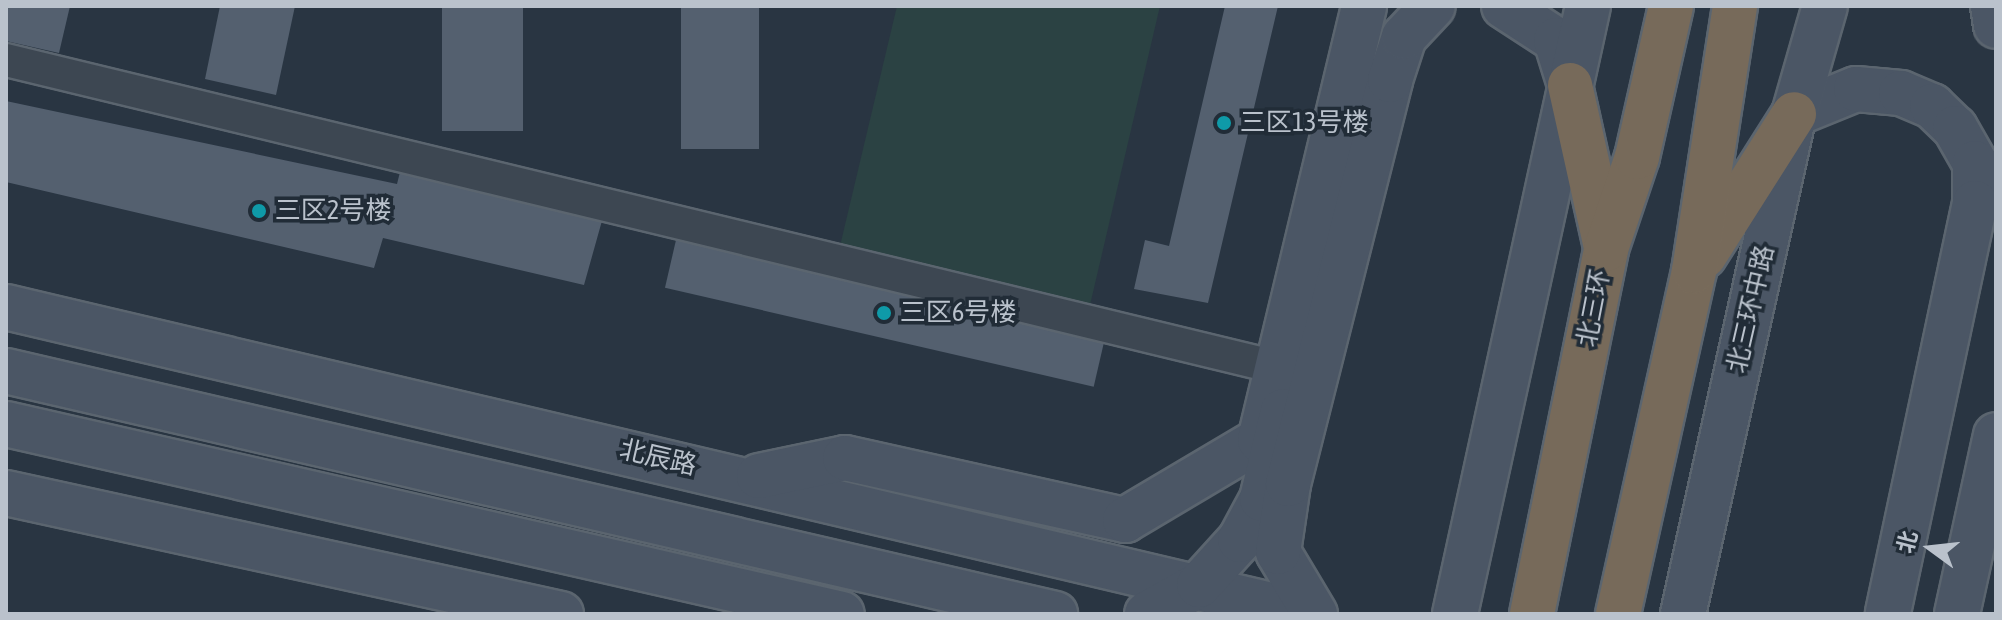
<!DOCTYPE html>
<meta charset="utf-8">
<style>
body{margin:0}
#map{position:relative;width:2002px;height:620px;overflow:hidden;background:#293542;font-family:"Asap Condensed","Noto Sans SC",sans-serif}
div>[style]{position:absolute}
.green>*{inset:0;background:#2b4243}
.building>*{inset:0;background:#54606f;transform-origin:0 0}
.roads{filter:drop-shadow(2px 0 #5b656f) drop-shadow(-2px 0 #5b656f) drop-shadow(0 2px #5b656f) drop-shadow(0 -2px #5b656f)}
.street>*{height:32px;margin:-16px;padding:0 16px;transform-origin:16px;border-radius:16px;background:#3d4752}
.secondary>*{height:44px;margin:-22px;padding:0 22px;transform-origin:22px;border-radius:22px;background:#4b5665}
.highway>*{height:44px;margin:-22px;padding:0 22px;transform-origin:22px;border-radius:22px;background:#776a5a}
.dots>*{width:22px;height:22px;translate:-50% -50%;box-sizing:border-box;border:4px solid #212c37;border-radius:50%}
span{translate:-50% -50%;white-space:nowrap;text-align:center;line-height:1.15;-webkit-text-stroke:7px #212c37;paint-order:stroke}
.poi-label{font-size:26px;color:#bac2cc}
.left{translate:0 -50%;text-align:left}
.street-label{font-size:26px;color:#bac2cc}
.frame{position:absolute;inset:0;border:8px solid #bac2cc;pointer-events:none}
.north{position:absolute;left:1890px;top:508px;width:80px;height:80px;-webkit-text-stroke:6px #212c37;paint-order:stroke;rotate:285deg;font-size:22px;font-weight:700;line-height:32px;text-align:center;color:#bac2cc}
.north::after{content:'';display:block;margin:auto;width:28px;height:36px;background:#bac2cc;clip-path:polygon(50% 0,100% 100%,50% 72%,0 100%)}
</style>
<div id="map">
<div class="green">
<div style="clip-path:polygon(897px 6px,1160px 6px,1090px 305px,840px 246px)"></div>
</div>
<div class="building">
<div style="clip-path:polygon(6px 6px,70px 6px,59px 53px,6px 41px)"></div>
<div style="clip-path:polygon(220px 6px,295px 6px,276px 95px,205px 79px)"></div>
<div style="left:442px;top:6px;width:81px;height:125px"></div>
<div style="left:681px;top:6px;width:78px;height:143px"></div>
<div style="clip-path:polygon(1225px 6px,1278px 6px,1208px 303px,1134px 289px,1145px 240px,1169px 246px)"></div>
<div style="clip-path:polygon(6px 101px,397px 184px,402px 164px,605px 210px,584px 285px,383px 238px,374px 268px,6px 182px)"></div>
<div style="left:676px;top:240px;width:440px;height:49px;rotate:13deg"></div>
</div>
<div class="roads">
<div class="street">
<div style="left:6px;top:60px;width:1307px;rotate:13.59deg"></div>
</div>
<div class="secondary">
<div style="left:1504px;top:6px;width:62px;rotate:33.2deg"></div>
<div style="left:1556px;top:40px;width:47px;rotate:72.7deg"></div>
<div style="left:1993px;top:6px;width:20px;rotate:81deg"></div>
<div style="left:1794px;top:114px;width:67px;rotate:-22deg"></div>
<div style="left:1856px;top:89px;width:45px;rotate:5.1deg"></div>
<div style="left:1901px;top:93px;width:34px;rotate:23deg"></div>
<div style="left:1932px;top:106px;width:32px;rotate:44deg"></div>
<div style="left:1955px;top:128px;width:40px;rotate:60.3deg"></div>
<div style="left:1975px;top:163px;width:40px;rotate:90deg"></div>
<div style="left:1975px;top:203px;width:420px;rotate:102deg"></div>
<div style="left:6px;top:307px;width:1339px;rotate:13.26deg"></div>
<div style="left:6px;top:371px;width:1077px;rotate:13.04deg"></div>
<div style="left:6px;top:424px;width:857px;rotate:12.8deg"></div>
<div style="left:759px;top:476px;width:88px;rotate:-11.8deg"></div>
<div style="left:845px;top:458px;width:287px;rotate:12.5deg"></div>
<div style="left:1125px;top:520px;width:157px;rotate:-30.7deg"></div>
<div style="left:1260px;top:440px;width:446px;rotate:-76.5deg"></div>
<div style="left:6px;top:493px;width:568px;rotate:12.3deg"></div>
<div style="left:1147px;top:614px;width:60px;rotate:-29.1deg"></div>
<div style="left:1199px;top:585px;width:61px;rotate:-47.7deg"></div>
<div style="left:1240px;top:540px;width:47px;rotate:-61.8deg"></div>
<div style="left:1262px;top:499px;width:90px;rotate:-76.6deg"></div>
<div style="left:1315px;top:614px;width:72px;rotate:-120.8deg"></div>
<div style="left:1278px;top:552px;width:69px;rotate:-81.6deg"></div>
<div style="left:1288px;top:484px;width:417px;rotate:-75.8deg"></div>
<div style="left:1390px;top:80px;width:45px;rotate:-72deg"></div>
<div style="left:1404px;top:37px;width:42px;rotate:-46.9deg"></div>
<div style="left:1455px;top:614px;width:622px;rotate:-77.66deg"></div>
<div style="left:1683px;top:614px;width:512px;rotate:-77.48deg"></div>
<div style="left:1794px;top:114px;width:112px;rotate:-74deg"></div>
<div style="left:1957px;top:614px;width:183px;rotate:-77.7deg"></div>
</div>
<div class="highway">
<div style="left:1570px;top:85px;width:166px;rotate:77.5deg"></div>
<div style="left:1704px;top:256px;width:168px;rotate:-57.6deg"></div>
<div style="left:1532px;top:614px;width:372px;rotate:-78.5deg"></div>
<div style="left:1606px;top:249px;width:97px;rotate:-71.4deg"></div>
<div style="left:1637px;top:157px;width:155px;rotate:-77.3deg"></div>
<div style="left:1618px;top:614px;width:351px;rotate:-77.5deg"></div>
<div style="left:1694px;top:271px;width:268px;rotate:-81.2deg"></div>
</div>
</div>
<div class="dots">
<div style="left:1224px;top:123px;background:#0f9aa8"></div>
<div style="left:259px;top:211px;background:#0f9aa8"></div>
<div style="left:884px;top:313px;background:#0f9aa8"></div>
</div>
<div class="poi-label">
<span class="left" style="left:1240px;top:123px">三区13号楼</span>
<span class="left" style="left:275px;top:211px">三区2号楼</span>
<span class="left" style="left:900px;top:313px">三区6号楼</span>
</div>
<div class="street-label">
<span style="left:1594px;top:308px;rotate:-79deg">北三环</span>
<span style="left:1751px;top:309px;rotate:-77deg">北三环中路</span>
<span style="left:658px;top:458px;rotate:13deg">北辰路</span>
</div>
<div class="frame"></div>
<div class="north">北</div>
</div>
